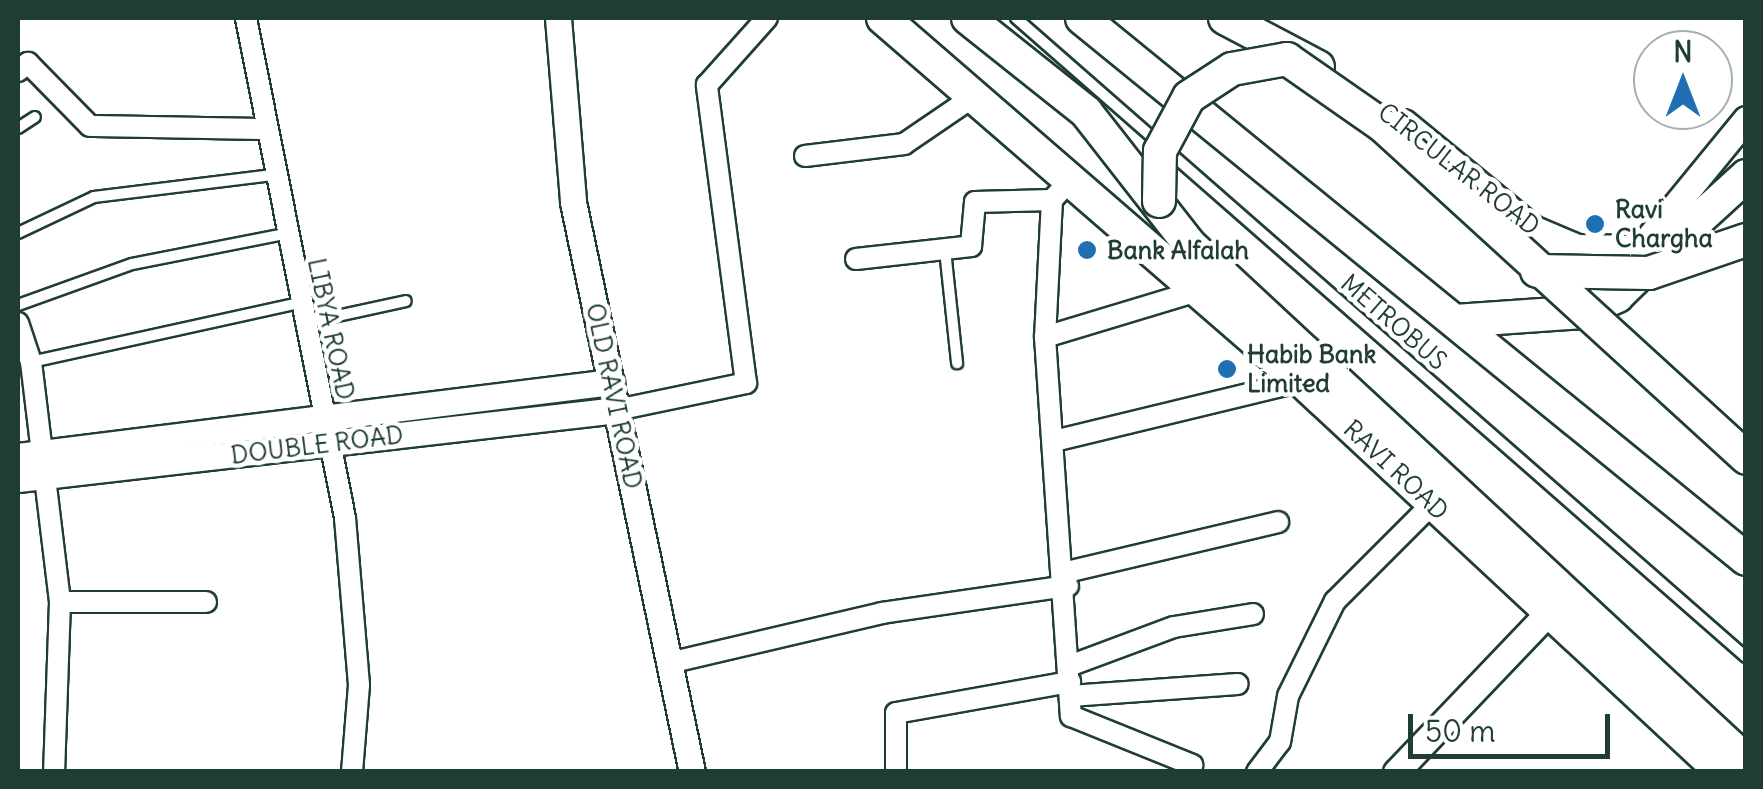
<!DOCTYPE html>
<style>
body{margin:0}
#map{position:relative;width:1763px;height:789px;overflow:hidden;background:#fff;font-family:Delius,sans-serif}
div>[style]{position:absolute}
.roads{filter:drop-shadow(2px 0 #1f3d34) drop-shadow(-2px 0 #1f3d34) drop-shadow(0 2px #1f3d34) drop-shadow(0 -2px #1f3d34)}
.service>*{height:10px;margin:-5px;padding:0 5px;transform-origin:5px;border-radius:5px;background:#fff}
.minor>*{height:20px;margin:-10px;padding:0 10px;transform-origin:10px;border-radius:10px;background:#fff}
.tertiary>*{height:25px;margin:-12.5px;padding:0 12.5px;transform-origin:12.5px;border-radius:12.5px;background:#fff}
.primary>*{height:32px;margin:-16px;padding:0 16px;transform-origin:16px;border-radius:16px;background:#fff}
.bridges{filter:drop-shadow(2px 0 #1f3d34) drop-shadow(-2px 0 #1f3d34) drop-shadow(0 2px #1f3d34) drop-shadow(0 -2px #1f3d34)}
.primary-bridge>*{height:32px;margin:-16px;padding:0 16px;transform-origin:16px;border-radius:16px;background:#fff}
.dots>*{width:28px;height:28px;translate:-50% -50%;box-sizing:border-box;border:5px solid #fff;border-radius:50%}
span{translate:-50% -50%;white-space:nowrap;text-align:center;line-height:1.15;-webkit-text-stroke:9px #fff;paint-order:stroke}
.street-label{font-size:25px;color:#1f3d34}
.poi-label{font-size:25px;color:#1f3d34;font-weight:700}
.left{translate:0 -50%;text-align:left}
.frame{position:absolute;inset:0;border:20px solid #1f3d34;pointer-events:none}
.north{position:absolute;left:1633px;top:30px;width:100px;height:100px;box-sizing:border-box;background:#fff;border:2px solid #a5b1ae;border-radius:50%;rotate:0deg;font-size:28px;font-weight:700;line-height:40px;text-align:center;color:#1f3d34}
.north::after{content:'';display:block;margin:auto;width:35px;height:45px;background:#1f6fb2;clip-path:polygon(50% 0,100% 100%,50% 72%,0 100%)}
.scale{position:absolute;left:1408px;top:714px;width:202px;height:45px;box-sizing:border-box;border:5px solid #1f3d34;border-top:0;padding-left:12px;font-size:30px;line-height:35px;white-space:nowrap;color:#1f3d34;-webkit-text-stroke:8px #fff;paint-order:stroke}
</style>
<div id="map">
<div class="roads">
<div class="service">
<div style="left:1016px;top:18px;width:970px;rotate:41.2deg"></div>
<div style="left:18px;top:128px;width:20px;rotate:-33deg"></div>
<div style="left:18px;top:233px;width:84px;rotate:-25.3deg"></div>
<div style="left:94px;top:197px;width:180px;rotate:-7deg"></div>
<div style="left:945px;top:250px;width:114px;rotate:83.9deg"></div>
<div style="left:18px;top:305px;width:121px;rotate:-19.8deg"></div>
<div style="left:132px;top:264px;width:156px;rotate:-11.1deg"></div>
<div style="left:305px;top:323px;width:103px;rotate:-12.3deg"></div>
<div style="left:31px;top:362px;width:275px;rotate:-12.4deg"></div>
</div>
<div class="minor">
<div style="left:246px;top:18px;width:510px;rotate:78.8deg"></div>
<div style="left:345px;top:518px;width:168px;rotate:85.2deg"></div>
<div style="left:359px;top:685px;width:87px;rotate:94.6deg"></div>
<div style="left:18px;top:71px;width:13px;rotate:-39deg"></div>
<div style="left:28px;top:63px;width:88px;rotate:45.5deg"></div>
<div style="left:90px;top:126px;width:175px;rotate:1deg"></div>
<div style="left:805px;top:156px;width:100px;rotate:-6.9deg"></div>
<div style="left:904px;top:144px;width:83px;rotate:-34.3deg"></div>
<div style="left:1052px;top:200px;width:137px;rotate:92.9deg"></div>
<div style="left:1045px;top:337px;width:380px;rotate:86.1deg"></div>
<div style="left:1071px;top:716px;width:131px;rotate:22deg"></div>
<div style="left:856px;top:259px;width:116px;rotate:-6.4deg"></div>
<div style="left:971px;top:246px;width:44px;rotate:-84.8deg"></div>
<div style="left:975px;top:202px;width:77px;rotate:-1.5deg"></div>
<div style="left:1052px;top:200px;width:12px;rotate:-48deg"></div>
<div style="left:18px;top:323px;width:41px;rotate:71.6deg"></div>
<div style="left:31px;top:362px;width:242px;rotate:83.1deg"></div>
<div style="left:60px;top:602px;width:170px;rotate:92deg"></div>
<div style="left:1045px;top:337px;width:159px;rotate:-16.8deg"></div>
<div style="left:617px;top:410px;width:132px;rotate:-11.8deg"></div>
<div style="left:746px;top:383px;width:301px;rotate:-97.5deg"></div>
<div style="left:707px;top:85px;width:90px;rotate:-48.2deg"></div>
<div style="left:1054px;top:441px;width:255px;rotate:-13.6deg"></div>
<div style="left:1067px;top:572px;width:217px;rotate:-13.3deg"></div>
<div style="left:60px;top:602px;width:146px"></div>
<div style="left:669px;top:663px;width:219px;rotate:-13.2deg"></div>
<div style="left:882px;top:613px;width:188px;rotate:-8.3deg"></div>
<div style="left:1069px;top:666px;width:112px;rotate:-20.4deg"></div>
<div style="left:1174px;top:627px;width:80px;rotate:-9.3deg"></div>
<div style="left:1070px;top:696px;width:168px;rotate:-4.1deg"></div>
<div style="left:896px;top:772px;width:59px;rotate:-90deg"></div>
<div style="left:896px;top:713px;width:177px;rotate:-10.1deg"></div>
<div style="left:1257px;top:772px;width:38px;rotate:-53deg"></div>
<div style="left:1280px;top:742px;width:47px;rotate:-80.1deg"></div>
<div style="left:1288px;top:696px;width:106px;rotate:-63.7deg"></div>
<div style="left:1335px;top:601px;width:137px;rotate:-45deg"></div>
</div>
<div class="tertiary">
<div style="left:558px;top:18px;width:185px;rotate:85.3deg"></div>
<div style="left:573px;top:202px;width:582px;rotate:78.21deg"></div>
<div style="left:1637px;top:252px;width:172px;rotate:-50.7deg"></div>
<div style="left:18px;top:456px;width:598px;rotate:-7.11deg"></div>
<div style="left:18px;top:479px;width:603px;rotate:-6.57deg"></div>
<div style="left:1396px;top:772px;width:221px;rotate:-46.3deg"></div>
</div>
<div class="primary">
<div style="left:883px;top:18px;width:554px;rotate:40.9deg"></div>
<div style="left:1302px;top:381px;width:574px;rotate:42.95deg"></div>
<div style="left:968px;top:18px;width:151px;rotate:38.5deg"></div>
<div style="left:1086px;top:112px;width:169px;rotate:52deg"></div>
<div style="left:1190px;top:245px;width:759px;rotate:42.86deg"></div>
<div style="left:1082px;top:18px;width:856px;rotate:39.17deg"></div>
<div style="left:1225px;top:18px;width:105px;rotate:27.8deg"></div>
<div style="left:1403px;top:126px;width:167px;rotate:39.4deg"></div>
<div style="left:1532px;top:232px;width:49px;rotate:22.9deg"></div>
<div style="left:1577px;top:251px;width:60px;rotate:1deg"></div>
<div style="left:1637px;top:252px;width:41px;rotate:-17.1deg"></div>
<div style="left:1676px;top:240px;width:95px;rotate:-42.4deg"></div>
<div style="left:1455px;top:321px;width:128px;rotate:-4deg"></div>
<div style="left:1583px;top:312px;width:38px;rotate:-25deg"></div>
<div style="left:1617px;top:296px;width:54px;rotate:-44.3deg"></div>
</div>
</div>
<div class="bridges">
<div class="primary-bridge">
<div style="left:1159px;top:201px;width:50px;rotate:-88.9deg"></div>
<div style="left:1160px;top:151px;width:61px;rotate:-61.8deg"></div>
<div style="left:1189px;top:97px;width:51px;rotate:-33.1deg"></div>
<div style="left:1232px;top:69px;width:56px;rotate:-10.3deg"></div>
<div style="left:1287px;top:59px;width:117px;rotate:34.9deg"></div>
<div style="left:1383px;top:126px;width:492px;rotate:42.4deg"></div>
<div style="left:1537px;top:271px;width:112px;rotate:1deg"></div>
<div style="left:1649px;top:273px;width:102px;rotate:-18.8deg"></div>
</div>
</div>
<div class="dots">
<div style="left:1595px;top:224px;background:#1f6fb2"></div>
<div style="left:1087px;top:250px;background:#1f6fb2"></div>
<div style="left:1227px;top:369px;background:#1f6fb2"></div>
</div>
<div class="street-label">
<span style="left:1459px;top:169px;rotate:38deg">CIRCULAR ROAD</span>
<span style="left:1394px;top:322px;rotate:41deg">METROBUS</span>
<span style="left:331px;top:329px;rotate:78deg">LIBYA ROAD</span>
<span style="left:614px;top:396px;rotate:78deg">OLD RAVI ROAD</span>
<span style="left:317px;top:445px;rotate:-7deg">DOUBLE ROAD</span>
<span style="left:1396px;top:470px;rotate:43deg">RAVI ROAD</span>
</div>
<div class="poi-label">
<span class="left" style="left:1615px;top:224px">Ravi<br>Chargha</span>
<span class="left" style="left:1107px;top:250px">Bank Alfalah</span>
<span class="left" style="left:1247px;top:369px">Habib Bank<br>Limited</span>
</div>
<div class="frame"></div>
<div class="north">N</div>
<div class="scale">50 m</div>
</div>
